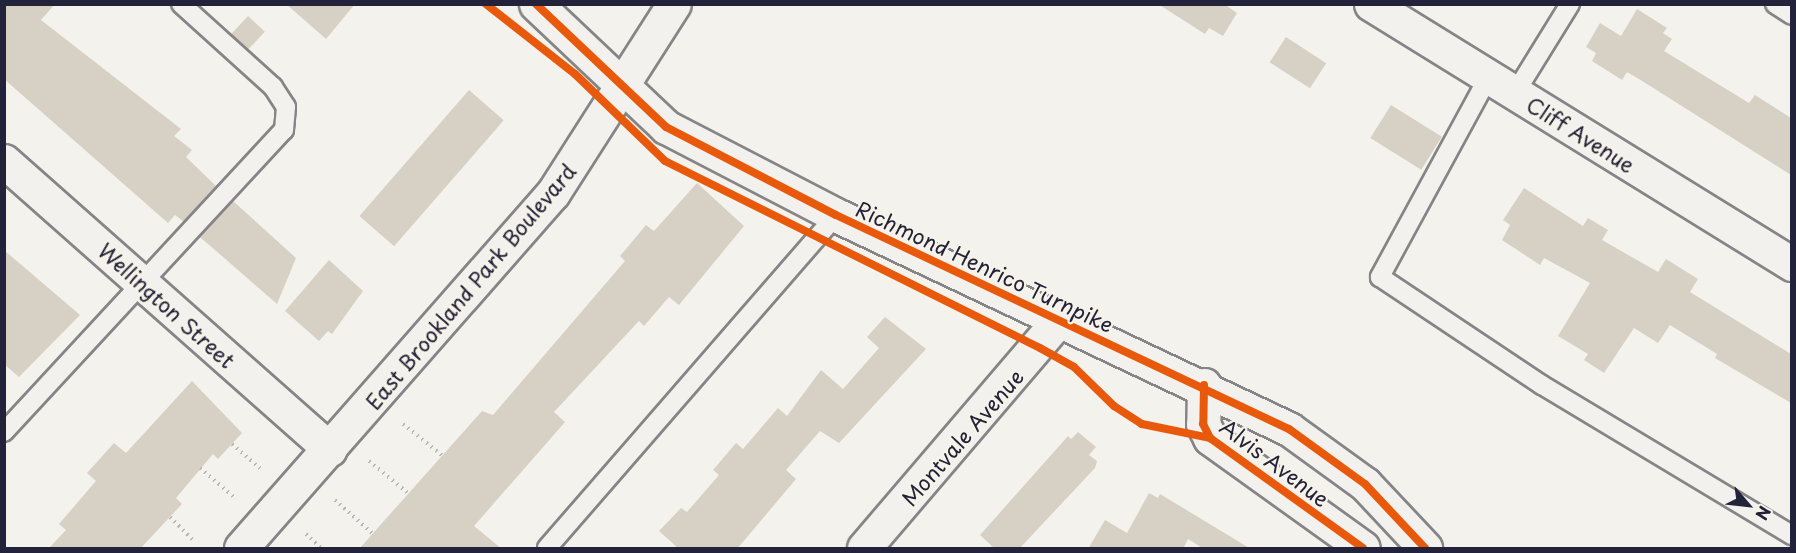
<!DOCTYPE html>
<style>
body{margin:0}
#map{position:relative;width:1796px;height:553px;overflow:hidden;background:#f4f2ec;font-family:"Playpen Sans",sans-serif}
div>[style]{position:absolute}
.building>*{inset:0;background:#d7d1c5;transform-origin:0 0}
.path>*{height:4px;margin-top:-2px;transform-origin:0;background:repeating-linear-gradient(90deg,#b8b6b6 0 1.5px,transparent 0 6px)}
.roads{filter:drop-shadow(2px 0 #858486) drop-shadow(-2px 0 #858486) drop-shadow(0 2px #858486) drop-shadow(0 -2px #858486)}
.service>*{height:18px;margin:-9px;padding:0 9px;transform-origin:9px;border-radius:9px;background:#f2f1ed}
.minor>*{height:33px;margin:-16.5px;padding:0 16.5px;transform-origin:16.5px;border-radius:16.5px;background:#f2f1ed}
.tertiary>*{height:33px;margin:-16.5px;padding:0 16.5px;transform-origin:16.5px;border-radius:16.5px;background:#f2f1ed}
.secondary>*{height:33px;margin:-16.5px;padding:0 16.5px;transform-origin:16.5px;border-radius:16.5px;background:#f2f1ed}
.cycleway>*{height:8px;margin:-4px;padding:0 4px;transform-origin:4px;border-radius:4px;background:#e8590c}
span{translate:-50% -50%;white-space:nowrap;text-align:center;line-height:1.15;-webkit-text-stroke:4.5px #f7f3e8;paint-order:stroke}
.street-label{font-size:21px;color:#22223b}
.frame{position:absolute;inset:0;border:6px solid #22223b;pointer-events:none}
.north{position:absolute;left:1718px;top:475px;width:60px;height:60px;-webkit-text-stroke:4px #f7f3e8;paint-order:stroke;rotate:118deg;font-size:16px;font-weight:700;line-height:24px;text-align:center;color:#22223b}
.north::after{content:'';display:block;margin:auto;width:21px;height:27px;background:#22223b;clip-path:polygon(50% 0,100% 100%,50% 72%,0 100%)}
</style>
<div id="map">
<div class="building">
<div style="clip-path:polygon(4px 4px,55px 4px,41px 20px,181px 129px,174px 136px,192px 150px,186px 157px,216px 186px,184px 222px,175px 215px,168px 223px,4px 79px)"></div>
<div style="clip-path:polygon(286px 4px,355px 4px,326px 39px)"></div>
<div style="clip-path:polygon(1158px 4px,1224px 4px,1237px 13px,1223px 36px,1209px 28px,1205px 34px)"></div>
<div style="clip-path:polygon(1637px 9px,1667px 28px,1663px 33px,1672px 39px,1664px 51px,1749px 103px,1755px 95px,1791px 118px,1791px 175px,1639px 79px,1627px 72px,1622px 80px,1592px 61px,1596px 53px,1586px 47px,1600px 23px,1621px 36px)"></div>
<div style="left:248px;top:16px;width:23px;height:25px;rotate:43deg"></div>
<div style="left:1286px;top:37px;width:48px;height:30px;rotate:33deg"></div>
<div style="left:469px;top:90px;width:46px;height:167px;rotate:41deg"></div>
<div style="left:1391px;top:105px;width:60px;height:39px;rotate:32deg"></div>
<div style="clip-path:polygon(697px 183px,744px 226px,679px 305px,669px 297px,644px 326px,639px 321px,554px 412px,565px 422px,474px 526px,502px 549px,359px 549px,482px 411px,493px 415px,625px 261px,620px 256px,646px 225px,654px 231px)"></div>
<div style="clip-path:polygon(1524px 188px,1583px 226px,1588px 218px,1608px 230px,1602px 240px,1658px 272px,1666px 259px,1698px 279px,1690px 292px,1791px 354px,1791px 403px,1715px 358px,1717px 354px,1670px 325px,1658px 343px,1634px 328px,1604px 373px,1584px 360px,1588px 354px,1558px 336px,1590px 283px,1544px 258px,1540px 265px,1502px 240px,1510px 225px,1503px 220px)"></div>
<div style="clip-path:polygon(233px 201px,296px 258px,277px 304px,200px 237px)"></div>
<div style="clip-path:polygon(4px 250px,80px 315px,19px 377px,4px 364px)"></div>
<div style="clip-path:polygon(329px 260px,363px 291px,332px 334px,328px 331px,319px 341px,285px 311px)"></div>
<div style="clip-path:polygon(885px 317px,926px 349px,839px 443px,820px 431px,786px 470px,796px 479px,737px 549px,679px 549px,659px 531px,681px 508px,687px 512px,719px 475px,713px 470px,736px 443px,743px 449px,778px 408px,787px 416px,821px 370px,843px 389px,879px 348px,867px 337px)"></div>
<div style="clip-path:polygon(192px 381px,242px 433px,218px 459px,213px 454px,176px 498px,182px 504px,140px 549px,48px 549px,66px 530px,59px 524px,96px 481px,87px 473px,114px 443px,126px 453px)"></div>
<div style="clip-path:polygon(1078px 432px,1096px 447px,1089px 455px,1097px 461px,1095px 468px,1019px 549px,995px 549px,980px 535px,1068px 436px,1071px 439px)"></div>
<div style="clip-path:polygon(1149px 493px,1158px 498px,1160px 494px,1251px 549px,1204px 549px,1188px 539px,1183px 549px,1088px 549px,1105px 520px,1127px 533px)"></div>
</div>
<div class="path">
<div style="left:403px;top:424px;width:51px;rotate:38.7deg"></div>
<div style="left:232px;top:444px;width:37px;rotate:41deg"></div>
<div style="left:369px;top:461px;width:50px;rotate:39.4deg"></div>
<div style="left:200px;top:468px;width:45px;rotate:40.5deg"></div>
<div style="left:335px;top:500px;width:50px;rotate:41.7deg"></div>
<div style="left:170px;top:517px;width:34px;rotate:45deg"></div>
<div style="left:306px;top:534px;width:21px;rotate:43deg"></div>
</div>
<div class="roads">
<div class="service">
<div style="left:1775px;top:4px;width:20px;rotate:33deg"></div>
<div style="left:1489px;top:76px;width:229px;rotate:118.5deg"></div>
<div style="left:1380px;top:277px;width:195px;rotate:33.7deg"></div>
<div style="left:1542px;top:385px;width:292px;rotate:31deg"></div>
<div style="left:1515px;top:93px;width:105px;rotate:-58.3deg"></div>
<div style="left:4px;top:432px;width:412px;rotate:-47.2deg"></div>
<div style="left:284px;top:130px;width:23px;rotate:-85deg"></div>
<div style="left:286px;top:107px;width:24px;rotate:-123deg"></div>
<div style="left:273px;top:87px;width:124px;rotate:-137.9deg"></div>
<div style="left:547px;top:548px;width:441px;rotate:-49deg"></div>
</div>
<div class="minor">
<div style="left:1371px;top:4px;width:495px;rotate:31.7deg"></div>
<div style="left:4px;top:161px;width:435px;rotate:41.5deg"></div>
<div style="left:1204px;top:385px;width:39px;rotate:91deg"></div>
<div style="left:1203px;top:424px;width:16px;rotate:63deg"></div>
<div style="left:1210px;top:438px;width:188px;rotate:35.7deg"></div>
<div style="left:864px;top:548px;width:297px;rotate:-49.5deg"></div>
</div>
<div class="tertiary">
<div style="left:536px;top:4px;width:179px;rotate:43.4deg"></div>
<div style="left:666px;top:127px;width:191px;rotate:27.4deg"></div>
<div style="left:836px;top:215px;width:501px;rotate:25.29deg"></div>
<div style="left:1289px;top:429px;width:94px;rotate:35.9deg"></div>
<div style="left:1365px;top:484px;width:88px;rotate:46.8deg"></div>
</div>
<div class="secondary">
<div style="left:241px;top:548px;width:473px;rotate:-48.7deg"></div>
<div style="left:553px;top:193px;width:224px;rotate:-57.4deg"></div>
</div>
</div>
<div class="cycleway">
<div style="left:486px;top:4px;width:113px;rotate:38.2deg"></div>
<div style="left:575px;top:74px;width:125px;rotate:44deg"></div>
<div style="left:665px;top:161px;width:419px;rotate:26.5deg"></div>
<div style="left:1040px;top:348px;width:39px;rotate:29deg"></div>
<div style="left:1074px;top:367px;width:56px;rotate:44.3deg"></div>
<div style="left:1114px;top:406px;width:33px;rotate:33deg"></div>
<div style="left:1142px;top:424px;width:69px;rotate:11.6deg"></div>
<div style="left:536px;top:4px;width:179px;rotate:43.4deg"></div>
<div style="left:666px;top:127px;width:191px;rotate:27.4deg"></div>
<div style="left:836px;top:215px;width:501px;rotate:25.29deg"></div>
<div style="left:1289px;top:429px;width:94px;rotate:35.9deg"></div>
<div style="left:1365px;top:484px;width:88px;rotate:46.8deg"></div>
<div style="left:1204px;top:385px;width:39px;rotate:91deg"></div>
<div style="left:1203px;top:424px;width:16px;rotate:63deg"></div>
<div style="left:1210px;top:438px;width:188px;rotate:35.7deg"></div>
</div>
<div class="street-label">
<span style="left:1581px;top:134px;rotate:32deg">Cliff Avenue</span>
<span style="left:985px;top:266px;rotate:25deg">Richmond Henrico Turnpike</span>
<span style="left:470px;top:286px;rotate:-50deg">East Brookland Park Boulevard</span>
<span style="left:167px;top:305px;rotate:42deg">Wellington Street</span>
<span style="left:962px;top:437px;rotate:-49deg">Montvale Avenue</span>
<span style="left:1275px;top:462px;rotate:37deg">Alvis Avenue</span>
</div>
<div class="frame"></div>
<div class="north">N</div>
</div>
